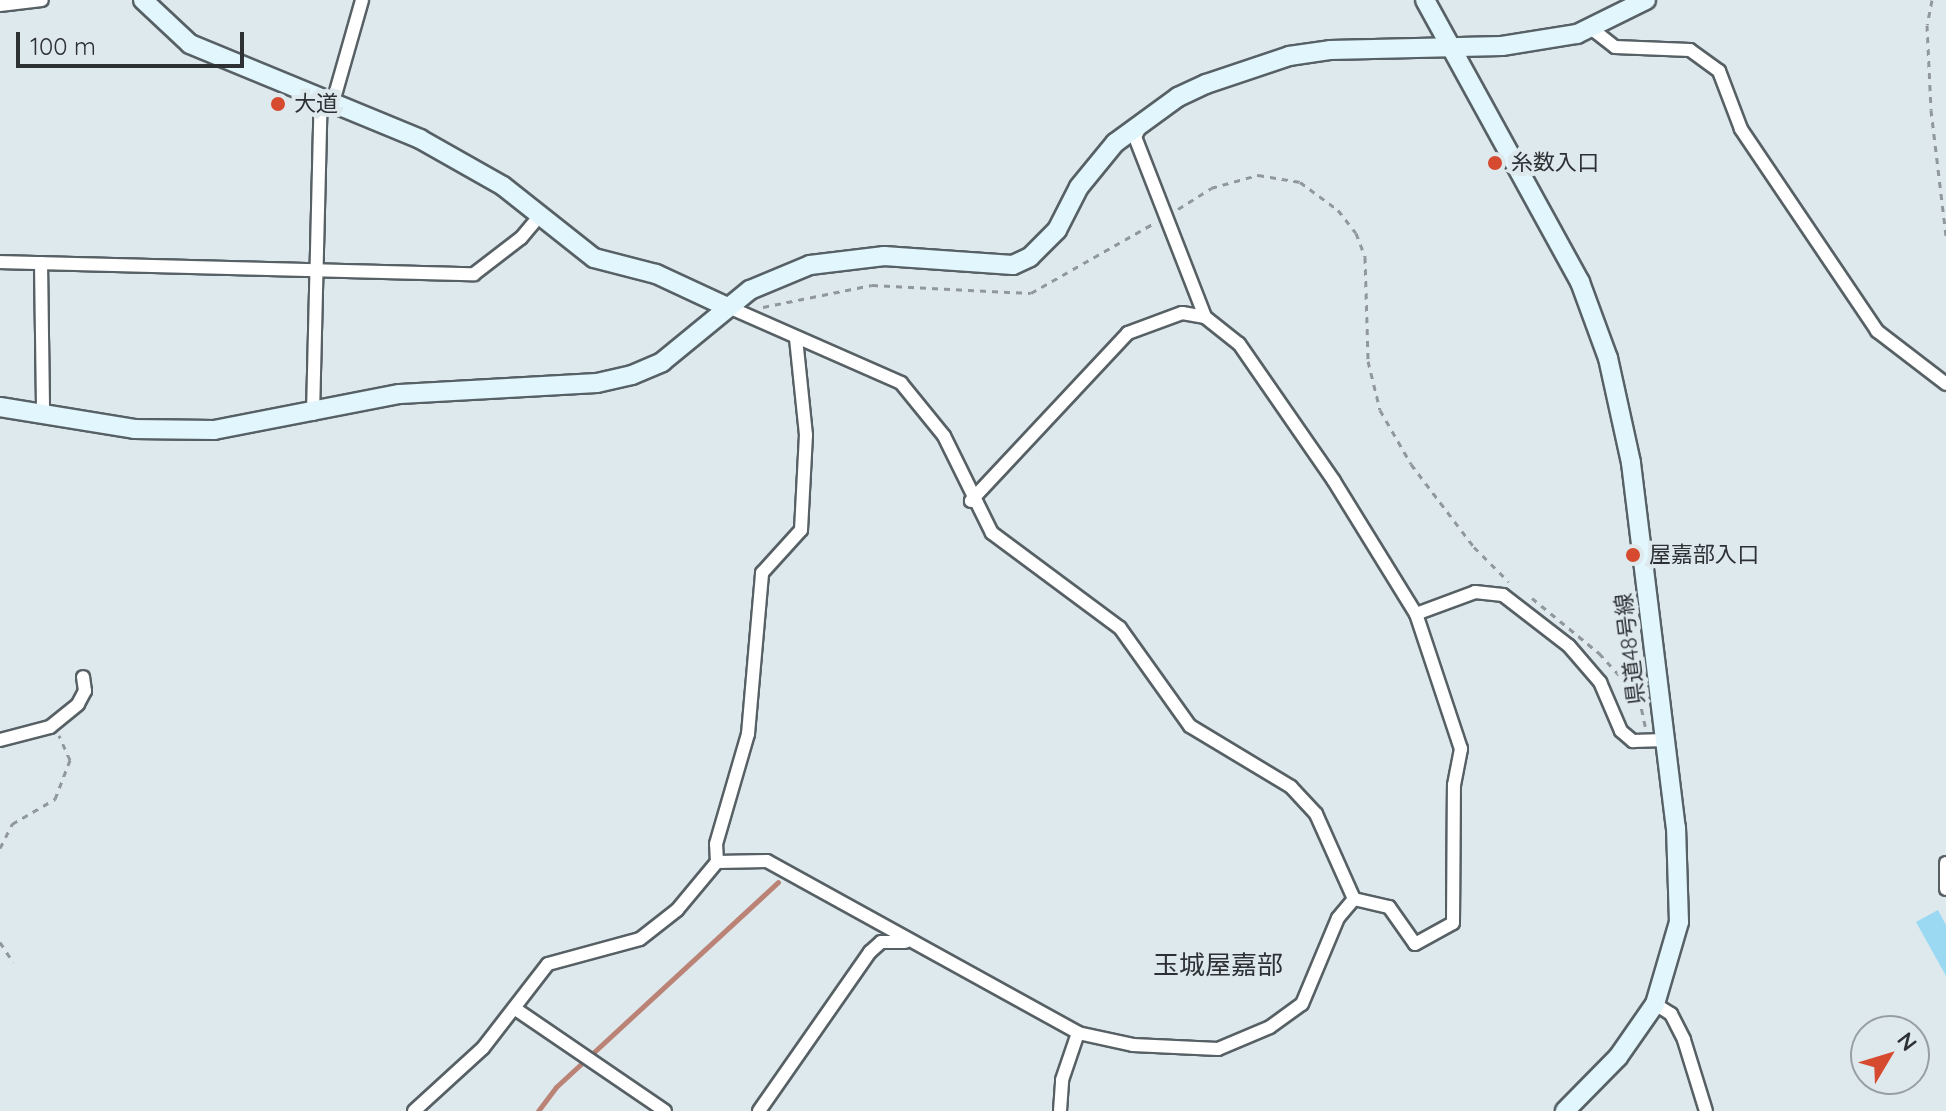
<!DOCTYPE html>
<meta charset="utf-8">
<style>
body{margin:0}
#map{position:relative;width:1946px;height:1111px;overflow:hidden;background:#dee9ee;font-family:Quicksand,"Noto Sans JP",sans-serif}
div>[style]{position:absolute}
.stream>*{height:5px;margin:-2.5px;padding:0 2.5px;transform-origin:2.5px;border-radius:2.5px;background:#ba8376}
.building>*{inset:0;background:#9bd9f2}
.path>*{height:3px;margin-top:-1.5px;transform-origin:0;background:repeating-linear-gradient(90deg,#90989b 0 6px,transparent 0 12px)}
.roads{filter:drop-shadow(2px 0 #576165) drop-shadow(-2px 0 #576165) drop-shadow(0 2px #576165) drop-shadow(0 -2px #576165)}
.street>*{height:12px;margin:-6px;padding:0 6px;transform-origin:6px;border-radius:6px;background:#fff}
.secondary>*{height:18px;margin:-9px;padding:0 9px;transform-origin:9px;border-radius:9px;background:#e2f6fe}
.dots>*{width:22px;height:22px;translate:-50% -50%;box-sizing:border-box;border:4px solid #dee9ee;border-radius:50%}
span{translate:-50% -50%;white-space:nowrap;text-align:center;line-height:1.15;-webkit-text-stroke:8px #dee9ee;paint-order:stroke}
.poi-label{font-size:22px;color:#2d3133}
.left{translate:0 -50%;text-align:left}
.street-label{font-size:22px;color:#2d3133}
.quarter-label{font-size:26px;color:#2d3133}
.north{position:absolute;left:1850px;top:1015px;width:80px;height:80px;box-sizing:border-box;background:#dee9ee;border:2px solid #979fa3;border-radius:50%;rotate:52deg;font-size:22px;font-weight:700;line-height:32px;text-align:center;color:#2d3133}
.north::after{content:'';display:block;margin:auto;width:28px;height:36px;background:#d64b2f;clip-path:polygon(50% 0,100% 100%,50% 72%,0 100%)}
.scale{position:absolute;left:16px;top:32px;width:228px;height:36px;box-sizing:border-box;border:4px solid #2d3133;border-top:0;padding-left:10px;font-size:24px;line-height:28px;white-space:nowrap;color:#2d3133;-webkit-text-stroke:6px #dee9ee;paint-order:stroke}
</style>
<div id="map">
<div class="stream">
<div style="left:538px;top:1111px;width:30px;rotate:-53deg"></div>
<div style="left:556px;top:1087px;width:302px;rotate:-42.7deg"></div>
</div>
<div class="building">
<div style="clip-path:polygon(1938px 910px,1946px 925px,1946px 976px,1916px 922px)"></div>
</div>
<div class="path">
<div style="left:1932px;top:0;width:25px;rotate:101deg"></div>
<div style="left:1927px;top:25px;width:85px;rotate:87.3deg"></div>
<div style="left:1931px;top:110px;width:127px;rotate:83.2deg"></div>
<div style="left:1178px;top:209px;width:39px;rotate:-32deg"></div>
<div style="left:1211px;top:188px;width:49px;rotate:-15.5deg"></div>
<div style="left:1258px;top:175px;width:43px;rotate:9.5deg"></div>
<div style="left:1300px;top:182px;width:47px;rotate:36.4deg"></div>
<div style="left:1338px;top:210px;width:29px;rotate:52deg"></div>
<div style="left:1356px;top:233px;width:26px;rotate:69deg"></div>
<div style="left:1365px;top:257px;width:104px;rotate:88.3deg"></div>
<div style="left:1368px;top:361px;width:50px;rotate:76.2deg"></div>
<div style="left:1380px;top:410px;width:62px;rotate:60.1deg"></div>
<div style="left:1411px;top:464px;width:104px;rotate:52.8deg"></div>
<div style="left:1474px;top:547px;width:49px;rotate:45deg"></div>
<div style="left:763px;top:307px;width:111px;rotate:-11.4deg"></div>
<div style="left:872px;top:285px;width:159px;rotate:2.9deg"></div>
<div style="left:1031px;top:293px;width:142px;rotate:-29.6deg"></div>
<div style="left:1532px;top:598px;width:87px;rotate:39.4deg"></div>
<div style="left:1599px;top:653px;width:59px;rotate:47.7deg"></div>
<div style="left:1639px;top:697px;width:30px;rotate:78deg"></div>
<div style="left:0;top:848px;width:27px;rotate:-63deg"></div>
<div style="left:12px;top:824px;width:50px;rotate:-30.2deg"></div>
<div style="left:55px;top:799px;width:42px;rotate:-69deg"></div>
<div style="left:70px;top:760px;width:27px;rotate:-114deg"></div>
<div style="left:0;top:942px;width:24px;rotate:57deg"></div>
</div>
<div class="roads">
<div class="street">
<div style="left:0;top:5px;width:42px;rotate:-6.8deg"></div>
<div style="left:1592px;top:29px;width:29px;rotate:38deg"></div>
<div style="left:1615px;top:47px;width:75px;rotate:2.3deg"></div>
<div style="left:1690px;top:50px;width:36px;rotate:36deg"></div>
<div style="left:1719px;top:71px;width:62px;rotate:69.2deg"></div>
<div style="left:1741px;top:129px;width:244px;rotate:56deg"></div>
<div style="left:1877px;top:331px;width:87px;rotate:37.5deg"></div>
<div style="left:333px;top:102px;width:106px;rotate:-74.1deg"></div>
<div style="left:1140px;top:127px;width:11px;rotate:117deg"></div>
<div style="left:1135px;top:137px;width:193px;rotate:68.7deg"></div>
<div style="left:0;top:262px;width:474px;rotate:1.5deg"></div>
<div style="left:474px;top:274px;width:59px;rotate:-37.5deg"></div>
<div style="left:521px;top:238px;width:31px;rotate:-50deg"></div>
<div style="left:41px;top:263px;width:148px;rotate:89.2deg"></div>
<div style="left:726px;top:306px;width:191px;rotate:23.7deg"></div>
<div style="left:901px;top:383px;width:68px;rotate:50.9deg"></div>
<div style="left:944px;top:436px;width:108px;rotate:63.7deg"></div>
<div style="left:992px;top:533px;width:159px;rotate:36.6deg"></div>
<div style="left:1120px;top:628px;width:120px;rotate:54.5deg"></div>
<div style="left:1190px;top:726px;width:118px;rotate:31.1deg"></div>
<div style="left:1291px;top:787px;width:37px;rotate:47deg"></div>
<div style="left:1316px;top:814px;width:93px;rotate:65.9deg"></div>
<div style="left:313px;top:414px;width:317px;rotate:-88.6deg"></div>
<div style="left:1416px;top:614px;width:63px;rotate:-20.4deg"></div>
<div style="left:1475px;top:592px;width:28px;rotate:6deg"></div>
<div style="left:1503px;top:595px;width:83px;rotate:37.7deg"></div>
<div style="left:1569px;top:646px;width:48px;rotate:49.3deg"></div>
<div style="left:1600px;top:682px;width:53px;rotate:66.8deg"></div>
<div style="left:1621px;top:731px;width:16px;rotate:40deg"></div>
<div style="left:1633px;top:741px;width:32px;rotate:-2deg"></div>
<div style="left:0;top:740px;width:52px;rotate:-14.6deg"></div>
<div style="left:50px;top:727px;width:36px;rotate:-39deg"></div>
<div style="left:78px;top:704px;width:15px;rotate:-62deg"></div>
<div style="left:85px;top:691px;width:14px;rotate:-98deg"></div>
<div style="left:717px;top:862px;width:50px;rotate:-1.1deg"></div>
<div style="left:767px;top:861px;width:355px;rotate:28.9deg"></div>
<div style="left:1078px;top:1033px;width:56px;rotate:12.3deg"></div>
<div style="left:1133px;top:1045px;width:85px;rotate:2.7deg"></div>
<div style="left:1218px;top:1049px;width:56px;rotate:-22.9deg"></div>
<div style="left:1270px;top:1027px;width:39px;rotate:-36deg"></div>
<div style="left:1302px;top:1004px;width:93px;rotate:-67.3deg"></div>
<div style="left:1338px;top:918px;width:25px;rotate:-50deg"></div>
<div style="left:1354px;top:899px;width:36px;rotate:13deg"></div>
<div style="left:1389px;top:907px;width:45px;rotate:54.9deg"></div>
<div style="left:1415px;top:944px;width:43px;rotate:-28.9deg"></div>
<div style="left:1453px;top:923px;width:138px;rotate:-89.6deg"></div>
<div style="left:1454px;top:785px;width:37px;rotate:-79deg"></div>
<div style="left:1461px;top:749px;width:142px;rotate:-108.4deg"></div>
<div style="left:1416px;top:614px;width:156px;rotate:-121.7deg"></div>
<div style="left:1334px;top:481px;width:167px;rotate:-124.7deg"></div>
<div style="left:1239px;top:344px;width:43px;rotate:-141.5deg"></div>
<div style="left:1205px;top:317px;width:23px;rotate:-170deg"></div>
<div style="left:1182px;top:313px;width:58px;rotate:159.7deg"></div>
<div style="left:1128px;top:333px;width:230px;rotate:133.1deg"></div>
<div style="left:1946px;top:863px;width:26px;rotate:90deg"></div>
<div style="left:1655px;top:1004px;width:19px;rotate:32deg"></div>
<div style="left:1671px;top:1014px;width:29px;rotate:63deg"></div>
<div style="left:1684px;top:1040px;width:74px;rotate:72.8deg"></div>
<div style="left:517px;top:1010px;width:179px;rotate:34.3deg"></div>
<div style="left:414px;top:1111px;width:93px;rotate:-42.4deg"></div>
<div style="left:483px;top:1048px;width:106px;rotate:-52.3deg"></div>
<div style="left:548px;top:964px;width:95px;rotate:-15.2deg"></div>
<div style="left:640px;top:939px;width:47px;rotate:-38.1deg"></div>
<div style="left:677px;top:910px;width:62px;rotate:-50.2deg"></div>
<div style="left:717px;top:862px;width:18px;rotate:-93deg"></div>
<div style="left:716px;top:844px;width:115px;rotate:-73.8deg"></div>
<div style="left:748px;top:734px;width:162px;rotate:-85deg"></div>
<div style="left:762px;top:573px;width:58px;rotate:-47.8deg"></div>
<div style="left:801px;top:530px;width:95px;rotate:-87deg"></div>
<div style="left:806px;top:435px;width:98px;rotate:-95.9deg"></div>
<div style="left:759px;top:1111px;width:194px;rotate:-55.1deg"></div>
<div style="left:870px;top:952px;width:15px;rotate:-42deg"></div>
<div style="left:881px;top:942px;width:24px"></div>
<div style="left:1060px;top:1111px;width:31px;rotate:-86deg"></div>
<div style="left:1062px;top:1080px;width:50px;rotate:-71.2deg"></div>
</div>
<div class="secondary">
<div style="left:143px;top:0;width:64px;rotate:43.1deg"></div>
<div style="left:190px;top:44px;width:249px;rotate:22.4deg"></div>
<div style="left:420px;top:139px;width:95px;rotate:29.5deg"></div>
<div style="left:503px;top:186px;width:116px;rotate:38.4deg"></div>
<div style="left:594px;top:258px;width:64px;rotate:14.5deg"></div>
<div style="left:656px;top:274px;width:76px;rotate:24.9deg"></div>
<div style="left:1425px;top:0;width:322px;rotate:61.2deg"></div>
<div style="left:1580px;top:282px;width:81px;rotate:69.8deg"></div>
<div style="left:1608px;top:358px;width:107px;rotate:77.6deg"></div>
<div style="left:1631px;top:463px;width:367px;rotate:83deg"></div>
<div style="left:1676px;top:827px;width:95px;rotate:88.2deg"></div>
<div style="left:1679px;top:922px;width:85px;rotate:106.3deg"></div>
<div style="left:1655px;top:1004px;width:65px;rotate:124.9deg"></div>
<div style="left:1618px;top:1057px;width:76px;rotate:134.5deg"></div>
<div style="left:0;top:407px;width:136px;rotate:9.3deg"></div>
<div style="left:134px;top:429px;width:80px;rotate:0.7deg"></div>
<div style="left:214px;top:430px;width:189px;rotate:-11deg"></div>
<div style="left:400px;top:394px;width:197px;rotate:-3.2deg"></div>
<div style="left:597px;top:383px;width:36px;rotate:-13deg"></div>
<div style="left:632px;top:375px;width:33px;rotate:-23deg"></div>
<div style="left:662px;top:362px;width:114px;rotate:-39.3deg"></div>
<div style="left:750px;top:290px;width:65px;rotate:-22.6deg"></div>
<div style="left:810px;top:265px;width:75px;rotate:-6.9deg"></div>
<div style="left:884px;top:256px;width:129px;rotate:4deg"></div>
<div style="left:1013px;top:265px;width:19px;rotate:-25deg"></div>
<div style="left:1030px;top:257px;width:38px;rotate:-45deg"></div>
<div style="left:1057px;top:230px;width:48px;rotate:-62.9deg"></div>
<div style="left:1079px;top:187px;width:57px;rotate:-50.7deg"></div>
<div style="left:1115px;top:143px;width:78px;rotate:-36.1deg"></div>
<div style="left:1178px;top:97px;width:31px;rotate:-25deg"></div>
<div style="left:1206px;top:84px;width:88px;rotate:-18.6deg"></div>
<div style="left:1289px;top:56px;width:41px;rotate:-8.3deg"></div>
<div style="left:1330px;top:50px;width:172px;rotate:-1.3deg"></div>
<div style="left:1502px;top:46px;width:76px;rotate:-9.1deg"></div>
<div style="left:1577px;top:34px;width:77px;rotate:-26.2deg"></div>
</div>
</div>
<div class="dots">
<div style="left:278px;top:104px;background:#d64b2f"></div>
<div style="left:1495px;top:163px;background:#d64b2f"></div>
<div style="left:1633px;top:555px;background:#d64b2f"></div>
</div>
<div class="poi-label">
<span class="left" style="left:294px;top:104px">大道</span>
<span class="left" style="left:1511px;top:163px">糸数入口</span>
<span class="left" style="left:1649px;top:555px">屋嘉部入口</span>
</div>
<div class="street-label">
<span style="left:1630px;top:649px;rotate:-97deg">県道48号線</span>
</div>
<div class="quarter-label">
<span style="left:1218px;top:965px">玉城屋嘉部</span>
</div>
<div class="north">N</div>
<div class="scale">100 m</div>
</div>
